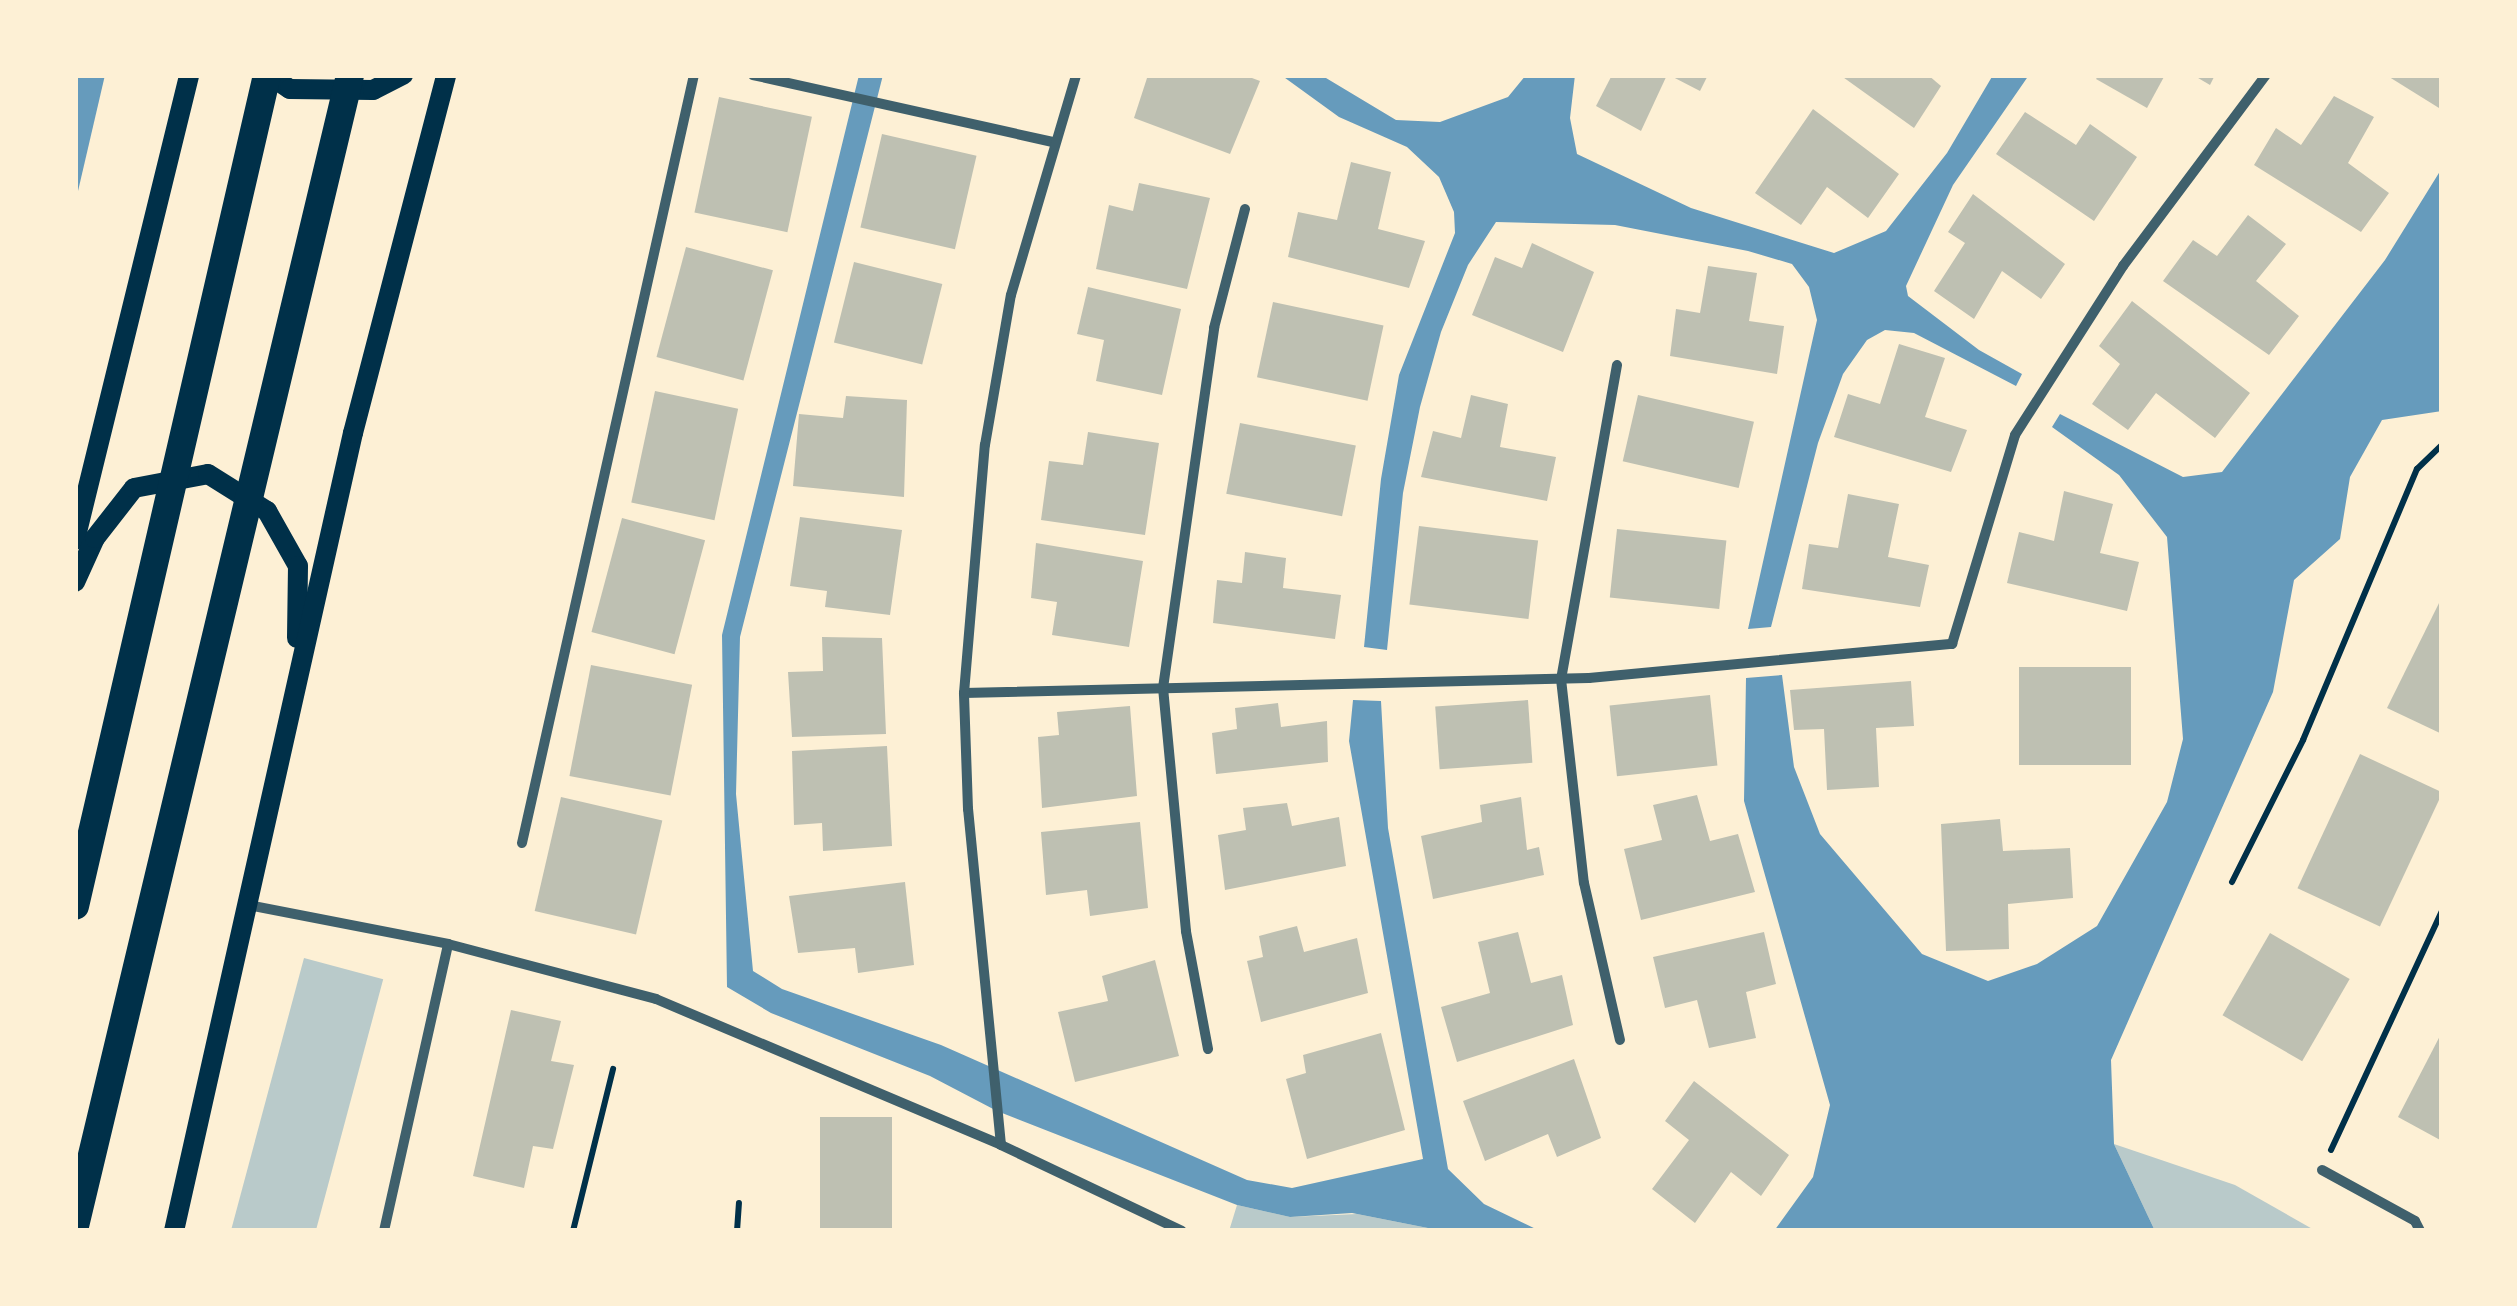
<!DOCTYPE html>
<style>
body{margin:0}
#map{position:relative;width:2517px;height:1306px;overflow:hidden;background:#fdf0d5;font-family:"Public Sans",sans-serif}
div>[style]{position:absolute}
.green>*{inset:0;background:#b9caca;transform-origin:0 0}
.water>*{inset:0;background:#669bbc}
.building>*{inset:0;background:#bec0b2;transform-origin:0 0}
.path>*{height:6px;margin:-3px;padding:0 3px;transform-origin:3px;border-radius:3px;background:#003049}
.minor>*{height:10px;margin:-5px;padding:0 5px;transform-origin:5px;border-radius:5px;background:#3f606c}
.secondary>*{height:20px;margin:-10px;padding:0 10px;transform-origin:10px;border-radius:10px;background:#003049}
.trunk>*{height:28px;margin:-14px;padding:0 14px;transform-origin:14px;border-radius:14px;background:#003049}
span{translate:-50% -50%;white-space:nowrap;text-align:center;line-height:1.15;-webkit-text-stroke:8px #fdf0d5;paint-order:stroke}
.frame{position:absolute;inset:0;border:78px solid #fdf0d5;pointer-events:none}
</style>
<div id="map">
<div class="green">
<div style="left:304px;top:958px;width:82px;height:280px;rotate:15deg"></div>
<div style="clip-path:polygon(2114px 1144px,2235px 1185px,2316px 1231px,2155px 1231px)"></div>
<div style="clip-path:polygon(1237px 1205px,1290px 1217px,1357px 1214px,1443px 1231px,1229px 1231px)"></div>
</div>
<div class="water">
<div style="clip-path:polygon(75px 75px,105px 75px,75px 204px)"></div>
<div style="clip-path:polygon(859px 75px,883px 75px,740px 637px,736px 794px,753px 971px,782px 989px,941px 1045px,1247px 1180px,1292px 1188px,1423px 1159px,1349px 741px,1353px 700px,1381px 701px,1388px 828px,1448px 1169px,1484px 1204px,1540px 1231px,1443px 1231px,1352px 1213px,1290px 1217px,1237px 1205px,997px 1111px,930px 1076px,771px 1013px,727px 987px,722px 635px)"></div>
<div style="clip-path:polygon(1281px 75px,1321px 75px,1396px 120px,1440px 122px,1508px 97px,1526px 75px,1575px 75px,1570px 118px,1577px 154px,1691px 208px,1834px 253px,1886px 231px,1947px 153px,1993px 75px,2029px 75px,1953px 185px,1906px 286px,1908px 296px,1979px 350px,2022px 374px,2016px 386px,1914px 333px,1885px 330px,1867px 340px,1843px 374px,1818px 443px,1771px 627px,1748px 629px,1817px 320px,1809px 287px,1792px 264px,1748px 251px,1615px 225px,1496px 222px,1468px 265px,1441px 332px,1420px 407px,1403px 493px,1387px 650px,1364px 647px,1381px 479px,1399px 375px,1455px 233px,1454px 212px,1439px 177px,1407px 147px,1339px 117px)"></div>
<div style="clip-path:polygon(2442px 168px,2442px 411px,2382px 420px,2350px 477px,2340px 539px,2294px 580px,2273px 692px,2111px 1060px,2114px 1144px,2155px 1231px,1774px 1231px,1813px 1177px,1830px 1105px,1744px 801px,1746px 678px,1782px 675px,1794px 767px,1820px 834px,1922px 954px,1988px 981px,2037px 964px,2097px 926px,2167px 802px,2183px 739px,2167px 537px,2119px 475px,2052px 427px,2060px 414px,2183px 477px,2222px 472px,2385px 260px)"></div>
</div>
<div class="building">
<div style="clip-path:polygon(1148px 75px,1244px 75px,1260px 81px,1230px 154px,1134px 118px)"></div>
<div style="clip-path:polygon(1612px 75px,1667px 75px,1641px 131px,1596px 106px)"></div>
<div style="clip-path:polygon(1669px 75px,1708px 75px,1700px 91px)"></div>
<div style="clip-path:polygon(1840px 75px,1928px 75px,1941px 86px,1914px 128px)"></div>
<div style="clip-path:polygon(2099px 75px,2165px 75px,2147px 108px,2096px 79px)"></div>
<div style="clip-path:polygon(2193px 75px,2215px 75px,2210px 85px)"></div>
<div style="clip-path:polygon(2386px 75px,2442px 75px,2442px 104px,2439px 108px)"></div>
<div style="clip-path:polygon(2334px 96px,2374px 117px,2348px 163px,2389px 193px,2361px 232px,2254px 165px,2276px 128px,2301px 145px)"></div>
<div style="left:719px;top:97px;width:95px;height:118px;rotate:12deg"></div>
<div style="clip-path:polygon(1813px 109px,1899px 174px,1868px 218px,1827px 187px,1801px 225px,1755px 193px)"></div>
<div style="clip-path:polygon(2025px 112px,2076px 145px,2090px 124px,2137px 157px,2094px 221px,1996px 154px)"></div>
<div style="left:882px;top:134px;width:97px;height:96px;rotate:13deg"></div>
<div style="clip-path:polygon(1351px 162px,1391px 172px,1378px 229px,1425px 241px,1409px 288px,1288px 257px,1298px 212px,1337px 220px)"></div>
<div style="clip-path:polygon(1139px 183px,1210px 198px,1187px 289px,1096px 269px,1109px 205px,1133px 211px)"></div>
<div style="clip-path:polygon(1973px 194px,2065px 264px,2041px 299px,2002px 271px,1974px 319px,1934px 291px,1965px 243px,1948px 232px)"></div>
<div style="clip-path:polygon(2248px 215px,2286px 244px,2256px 281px,2299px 316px,2269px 355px,2163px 281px,2193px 240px,2217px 256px)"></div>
<div style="clip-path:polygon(1532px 243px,1594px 272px,1563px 352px,1472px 315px,1495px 257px,1522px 268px)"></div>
<div style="left:686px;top:247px;width:90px;height:114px;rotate:15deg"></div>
<div style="left:854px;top:262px;width:91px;height:83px;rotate:14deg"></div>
<div style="clip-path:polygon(1708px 266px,1757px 273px,1749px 321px,1784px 326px,1777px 374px,1670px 356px,1676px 309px,1700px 313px)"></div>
<div style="clip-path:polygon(1088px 287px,1181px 309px,1162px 395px,1096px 381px,1104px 340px,1077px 334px)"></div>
<div style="clip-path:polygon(2132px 301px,2250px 393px,2215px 438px,2156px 393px,2128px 430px,2092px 404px,2120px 364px,2099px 346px)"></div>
<div style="left:1273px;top:302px;width:113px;height:77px;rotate:12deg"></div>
<div style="clip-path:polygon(1899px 344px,1945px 358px,1925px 417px,1967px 430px,1951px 472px,1834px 437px,1848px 394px,1880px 404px)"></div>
<div style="left:655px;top:391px;width:85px;height:114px;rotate:12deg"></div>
<div style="clip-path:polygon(1471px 395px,1508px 404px,1500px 447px,1556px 457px,1547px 501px,1421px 477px,1433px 431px,1461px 438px)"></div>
<div style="left:1638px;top:395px;width:119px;height:68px;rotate:13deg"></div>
<div style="clip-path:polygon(846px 396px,907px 400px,904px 497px,793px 486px,799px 414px,843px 418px)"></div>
<div style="left:1240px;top:423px;width:118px;height:72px;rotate:11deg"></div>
<div style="clip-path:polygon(1088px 432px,1159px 443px,1145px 535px,1041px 520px,1049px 461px,1083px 465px)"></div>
<div style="clip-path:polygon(2064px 491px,2113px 504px,2100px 553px,2139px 562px,2127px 611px,2007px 583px,2019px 532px,2054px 541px)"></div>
<div style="clip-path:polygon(1848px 494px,1899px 504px,1888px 557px,1929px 565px,1920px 607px,1802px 589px,1809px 544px,1838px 548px)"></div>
<div style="clip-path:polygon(800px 517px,902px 530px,890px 615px,825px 607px,827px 591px,790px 586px)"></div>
<div style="left:622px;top:518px;width:86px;height:118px;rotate:15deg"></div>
<div style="left:1419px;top:526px;width:120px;height:79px;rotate:7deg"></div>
<div style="left:1617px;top:529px;width:110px;height:69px;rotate:6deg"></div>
<div style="clip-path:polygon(1036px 543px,1143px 561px,1129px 647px,1052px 635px,1057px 602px,1031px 598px)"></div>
<div style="clip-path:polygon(1245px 552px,1286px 558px,1283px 588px,1341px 595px,1335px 639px,1213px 623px,1217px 580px,1242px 583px)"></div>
<div style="clip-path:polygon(2442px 597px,2442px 734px,2387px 708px)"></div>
<div style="clip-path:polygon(822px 637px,882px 638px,886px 734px,792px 737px,788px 672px,823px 671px)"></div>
<div style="left:591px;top:665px;width:103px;height:113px;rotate:11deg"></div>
<div style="left:2131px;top:667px;width:98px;height:112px;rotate:90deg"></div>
<div style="clip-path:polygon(1911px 681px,1914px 726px,1876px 728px,1879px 787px,1827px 790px,1824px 729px,1794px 730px,1790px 690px)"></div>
<div style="left:1710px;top:695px;width:71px;height:101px;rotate:84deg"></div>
<div style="left:1528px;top:700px;width:63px;height:93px;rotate:86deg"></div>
<div style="clip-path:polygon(1278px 703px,1281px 727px,1327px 721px,1328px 762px,1216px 774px,1212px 733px,1237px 729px,1235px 708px)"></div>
<div style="clip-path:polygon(1130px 706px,1137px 796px,1042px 808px,1038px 737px,1059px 735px,1057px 712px)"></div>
<div style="clip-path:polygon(887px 746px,892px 846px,823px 851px,822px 823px,794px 825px,792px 751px)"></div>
<div style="left:2360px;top:754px;width:91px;height:148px;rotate:25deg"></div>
<div style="clip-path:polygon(1697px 795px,1710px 841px,1738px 834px,1755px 892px,1641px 920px,1624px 849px,1662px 840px,1653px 805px)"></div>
<div style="left:561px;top:797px;width:104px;height:117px;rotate:13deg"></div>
<div style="clip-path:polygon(1521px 797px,1527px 850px,1539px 847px,1544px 875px,1433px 899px,1421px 836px,1482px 822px,1480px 805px)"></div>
<div style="clip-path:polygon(1287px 803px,1292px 826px,1339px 817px,1346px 866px,1225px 890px,1218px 835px,1246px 830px,1243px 808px)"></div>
<div style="clip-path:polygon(2000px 819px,2003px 851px,2070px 848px,2073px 898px,2008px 904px,2009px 949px,1946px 951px,1941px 824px)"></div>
<div style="clip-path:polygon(1140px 822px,1148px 908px,1090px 916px,1087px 890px,1046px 895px,1041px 832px)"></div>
<div style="clip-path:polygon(905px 882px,914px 965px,858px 973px,855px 948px,798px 953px,789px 896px)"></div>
<div style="clip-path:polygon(1297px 926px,1304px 952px,1357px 938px,1368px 993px,1261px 1022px,1247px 961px,1263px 957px,1259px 936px)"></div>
<div style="clip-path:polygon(1518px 932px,1531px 983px,1562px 975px,1573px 1025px,1457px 1062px,1441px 1007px,1490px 993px,1478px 942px)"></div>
<div style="clip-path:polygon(1764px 932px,1776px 984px,1746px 992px,1756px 1038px,1709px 1048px,1697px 1000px,1665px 1008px,1653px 957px)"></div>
<div style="left:2270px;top:933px;width:92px;height:95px;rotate:30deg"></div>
<div style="clip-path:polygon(1155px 960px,1179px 1056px,1075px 1082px,1058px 1012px,1108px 1001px,1102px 976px)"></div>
<div style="clip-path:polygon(511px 1010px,561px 1021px,551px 1061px,574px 1065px,553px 1149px,533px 1146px,524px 1188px,473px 1176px)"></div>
<div style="clip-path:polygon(2442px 1032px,2442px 1141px,2398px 1117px)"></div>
<div style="clip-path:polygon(1381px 1033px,1405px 1130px,1307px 1159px,1286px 1079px,1306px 1073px,1303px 1055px)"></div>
<div style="clip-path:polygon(1574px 1059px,1601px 1138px,1557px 1157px,1548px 1134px,1485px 1161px,1463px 1101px)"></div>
<div style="clip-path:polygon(1694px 1081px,1789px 1155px,1761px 1196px,1731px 1172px,1695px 1223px,1652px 1189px,1689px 1140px,1665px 1121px)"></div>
<div style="left:892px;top:1117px;width:114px;height:72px;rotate:90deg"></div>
</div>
<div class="path">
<div style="left:2232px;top:882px;width:159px;rotate:-63.4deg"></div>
<div style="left:2303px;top:740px;width:294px;rotate:-67.2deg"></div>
<div style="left:2417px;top:469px;width:35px;rotate:-44deg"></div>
<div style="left:2331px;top:1150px;width:264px;rotate:-65.1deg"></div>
<div style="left:573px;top:1231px;width:167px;rotate:-76.1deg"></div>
<div style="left:737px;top:1231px;width:28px;rotate:-86deg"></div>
</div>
<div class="minor">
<div style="left:753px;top:75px;width:306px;rotate:12.6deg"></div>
<div style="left:1617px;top:365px;width:319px;rotate:100.1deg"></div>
<div style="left:1561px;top:679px;width:205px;rotate:83.6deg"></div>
<div style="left:1584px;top:883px;width:161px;rotate:77.1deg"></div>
<div style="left:964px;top:693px;width:625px;rotate:-1.37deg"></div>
<div style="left:1589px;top:678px;width:365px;rotate:-5.4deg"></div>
<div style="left:1952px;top:644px;width:218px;rotate:-73.2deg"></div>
<div style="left:2015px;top:435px;width:201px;rotate:-57.4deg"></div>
<div style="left:2123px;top:266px;width:239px;rotate:-53.2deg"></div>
<div style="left:522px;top:843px;width:787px;rotate:-77.38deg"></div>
<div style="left:248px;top:905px;width:204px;rotate:11deg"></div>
<div style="left:448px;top:944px;width:215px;rotate:14.8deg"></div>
<div style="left:656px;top:999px;width:375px;rotate:22.9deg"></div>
<div style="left:1001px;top:1145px;width:200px;rotate:25.4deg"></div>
<div style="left:1208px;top:1049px;width:120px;rotate:-100.6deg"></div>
<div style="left:1186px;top:931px;width:244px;rotate:-95.4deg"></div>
<div style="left:1163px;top:688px;width:364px;rotate:-81.9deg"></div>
<div style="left:1214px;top:328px;width:123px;rotate:-75.4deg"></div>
<div style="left:1001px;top:1145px;width:338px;rotate:-95.6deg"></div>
<div style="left:968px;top:809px;width:116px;rotate:-92deg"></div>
<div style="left:964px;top:693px;width:249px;rotate:-85.2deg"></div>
<div style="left:985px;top:445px;width:152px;rotate:-80.2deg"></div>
<div style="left:1011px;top:295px;width:229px;rotate:-73.5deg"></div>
<div style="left:2322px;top:1170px;width:106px;rotate:28.7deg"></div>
<div style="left:2415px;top:1221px;width:11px;rotate:63deg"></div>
<div style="left:384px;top:1231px;width:294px;rotate:-77.4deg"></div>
</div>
<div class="secondary">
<div style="left:269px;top:75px;width:25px;rotate:34deg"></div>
<div style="left:290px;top:89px;width:83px;rotate:0.7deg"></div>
<div style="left:373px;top:90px;width:34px;rotate:-27deg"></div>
<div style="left:75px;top:540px;width:479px;rotate:-76.2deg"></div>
<div style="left:75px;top:582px;width:48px;rotate:-65.6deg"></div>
<div style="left:95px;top:538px;width:63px;rotate:-52deg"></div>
<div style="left:134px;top:488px;width:75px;rotate:-10.7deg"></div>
<div style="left:208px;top:474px;width:70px;rotate:32.1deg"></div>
<div style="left:267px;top:511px;width:63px;rotate:60.6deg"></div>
<div style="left:298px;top:566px;width:72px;rotate:90.8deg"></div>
<div style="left:174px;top:1231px;width:818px;rotate:-77.36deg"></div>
<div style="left:353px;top:433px;width:370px;rotate:-75.4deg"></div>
</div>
<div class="trunk">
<div style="left:75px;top:906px;width:853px;rotate:-76.99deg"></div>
<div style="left:75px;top:1226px;width:1183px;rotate:-76.56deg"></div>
</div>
<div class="frame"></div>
</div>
